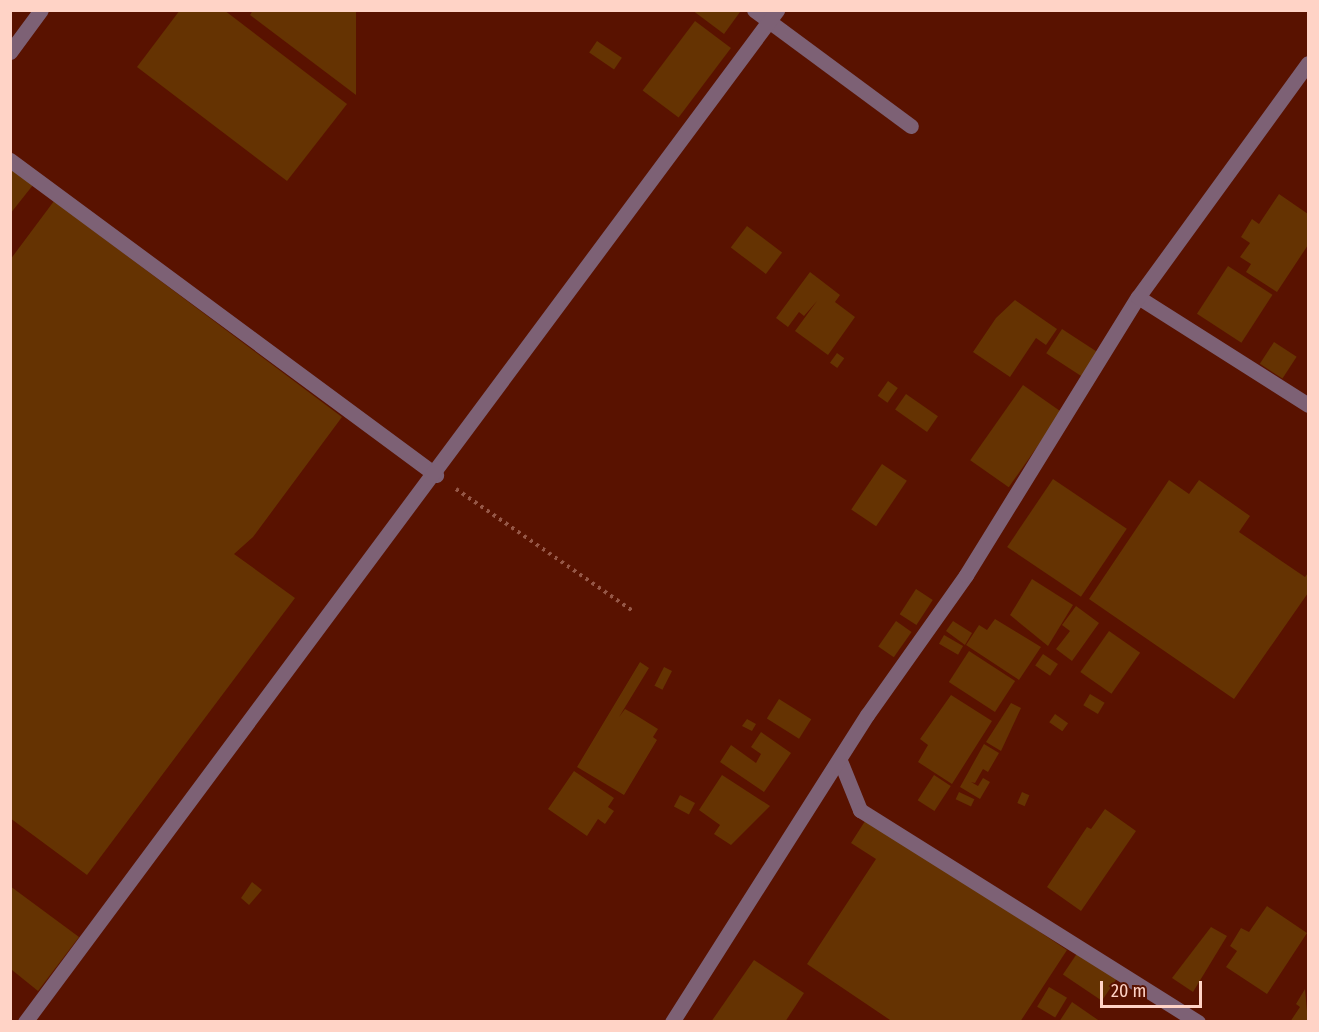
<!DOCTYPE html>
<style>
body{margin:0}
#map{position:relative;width:1319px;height:1032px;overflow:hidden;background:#591200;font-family:"Fira Sans Condensed",sans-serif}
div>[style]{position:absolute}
.building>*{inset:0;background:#653302;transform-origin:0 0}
.path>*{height:4px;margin-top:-2px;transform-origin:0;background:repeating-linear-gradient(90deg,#955747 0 3px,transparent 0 7.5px)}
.minor>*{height:15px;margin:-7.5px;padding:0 7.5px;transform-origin:7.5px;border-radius:7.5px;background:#7d6175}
span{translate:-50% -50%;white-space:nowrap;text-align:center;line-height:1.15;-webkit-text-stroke:6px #591200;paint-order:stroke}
.frame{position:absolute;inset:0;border:12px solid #ffd3c6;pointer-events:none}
.scale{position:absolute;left:1100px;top:981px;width:102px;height:27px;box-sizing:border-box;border:3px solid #ffd3c6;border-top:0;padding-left:8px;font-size:18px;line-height:21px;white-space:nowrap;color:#ffd3c6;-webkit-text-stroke:4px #591200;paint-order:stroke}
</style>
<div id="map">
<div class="building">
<div style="clip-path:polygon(180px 10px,224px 10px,347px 104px,287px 181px,137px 67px)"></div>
<div style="clip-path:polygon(253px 10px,356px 10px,356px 95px,250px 15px)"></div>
<div style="clip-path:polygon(692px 10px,738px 10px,740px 12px,724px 34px)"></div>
<div style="left:695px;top:21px;width:45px;height:87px;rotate:37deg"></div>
<div style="left:597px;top:41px;width:30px;height:14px;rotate:34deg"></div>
<div style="clip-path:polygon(10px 167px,33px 185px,10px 214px)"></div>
<div style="clip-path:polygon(1279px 194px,1308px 214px,1308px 245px,1277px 292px,1246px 272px,1251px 264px,1240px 257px,1250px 243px,1241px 237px,1252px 219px,1259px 224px)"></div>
<div style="clip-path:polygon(54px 201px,342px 417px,253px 537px,234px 554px,295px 598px,87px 875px,10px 818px,10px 260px)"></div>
<div style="left:747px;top:226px;width:44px;height:27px;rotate:37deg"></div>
<div style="left:1228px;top:266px;width:53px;height:57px;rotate:33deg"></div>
<div style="clip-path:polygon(810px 272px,840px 295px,835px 302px,855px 317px,828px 355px,795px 331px,817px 301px,804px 316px,799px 312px,788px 327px,776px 318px)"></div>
<div style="clip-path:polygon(1015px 300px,1057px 329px,1046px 345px,1036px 338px,1010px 377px,973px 352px,996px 318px)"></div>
<div style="left:1062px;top:329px;width:43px;height:29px;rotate:33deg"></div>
<div style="left:1274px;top:342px;width:27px;height:26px;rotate:33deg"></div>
<div style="left:837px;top:353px;width:9px;height:12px;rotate:36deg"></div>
<div style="left:888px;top:381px;width:12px;height:18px;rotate:35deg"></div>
<div style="left:1023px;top:385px;width:47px;height:92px;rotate:35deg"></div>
<div style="left:906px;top:394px;width:39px;height:19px;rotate:35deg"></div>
<div style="left:882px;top:464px;width:30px;height:55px;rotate:34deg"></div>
<div style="left:1053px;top:479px;width:89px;height:82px;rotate:34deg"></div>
<div style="clip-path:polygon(1169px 480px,1189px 494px,1199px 480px,1250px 516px,1239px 532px,1305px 577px,1308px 573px,1308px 593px,1234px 699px,1089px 599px)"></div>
<div style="clip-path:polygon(1032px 579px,1073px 605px,1048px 646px,1010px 615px)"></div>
<div style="left:916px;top:589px;width:20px;height:30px;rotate:33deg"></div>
<div style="clip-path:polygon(1076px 606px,1099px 623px,1072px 661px,1056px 649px,1070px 631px,1062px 625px)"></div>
<div style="clip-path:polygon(995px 619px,1041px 647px,1019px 680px,966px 645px,979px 625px,987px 630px)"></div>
<div style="left:896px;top:621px;width:19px;height:31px;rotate:35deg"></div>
<div style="clip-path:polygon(953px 621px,972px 633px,965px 645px,946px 631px)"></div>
<div style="left:1109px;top:631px;width:38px;height:50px;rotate:35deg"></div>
<div style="left:944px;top:635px;width:22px;height:10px;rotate:30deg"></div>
<div style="left:969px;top:651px;width:55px;height:37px;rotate:33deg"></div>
<div style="left:1043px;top:654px;width:18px;height:14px;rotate:34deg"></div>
<div style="clip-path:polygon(640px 662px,649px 668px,619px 717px,625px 709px,634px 714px,658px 729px,653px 737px,657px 740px,624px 795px,577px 767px)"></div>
<div style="left:664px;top:667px;width:9px;height:21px;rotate:27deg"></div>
<div style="left:1090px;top:694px;width:17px;height:13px;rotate:31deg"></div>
<div style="clip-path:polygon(951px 695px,992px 721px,952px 784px,918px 762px,928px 745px,920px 739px)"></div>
<div style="left:779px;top:699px;width:38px;height:23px;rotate:32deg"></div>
<div style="clip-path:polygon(1011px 703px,1021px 708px,1001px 751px,986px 742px)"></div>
<div style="left:1055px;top:714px;width:16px;height:10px;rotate:35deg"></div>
<div style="clip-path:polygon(747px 719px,756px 724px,752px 731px,742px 726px)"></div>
<div style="clip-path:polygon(761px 732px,791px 753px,764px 792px,720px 762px,731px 745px,756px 763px,761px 754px,751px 747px)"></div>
<div style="clip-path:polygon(984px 744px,999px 753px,988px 772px,983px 769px,975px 783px,971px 782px,978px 786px,983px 778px,990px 782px,980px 799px,960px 787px)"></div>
<div style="clip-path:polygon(574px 771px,614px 798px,608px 807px,614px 811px,605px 824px,598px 819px,587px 836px,548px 809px)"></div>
<div style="clip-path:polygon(722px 775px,770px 806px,731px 845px,714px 834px,720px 825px,699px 810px)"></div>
<div style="left:934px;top:775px;width:20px;height:30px;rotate:33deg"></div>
<div style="left:959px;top:792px;width:17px;height:8px;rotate:25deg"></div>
<div style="left:1022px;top:792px;width:8px;height:12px;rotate:23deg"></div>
<div style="left:680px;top:795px;width:17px;height:13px;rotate:28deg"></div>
<div style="clip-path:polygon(1105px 809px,1136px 831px,1081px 911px,1047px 887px,1087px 827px,1091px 829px)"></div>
<div style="clip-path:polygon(867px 818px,1067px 950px,1020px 1022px,893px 1022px,807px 964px,876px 859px,851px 843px)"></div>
<div style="clip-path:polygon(252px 882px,262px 890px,249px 905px,241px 898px)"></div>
<div style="clip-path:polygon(10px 886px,79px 937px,38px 991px,12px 970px)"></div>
<div style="clip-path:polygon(1267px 906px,1307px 933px,1267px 994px,1226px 967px,1237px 951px,1230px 946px,1241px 928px,1249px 932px)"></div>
<div style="clip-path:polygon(1211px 927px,1227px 936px,1193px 992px,1172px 978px)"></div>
<div style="left:1078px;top:952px;width:47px;height:27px;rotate:34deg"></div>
<div style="clip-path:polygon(754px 960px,804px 993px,785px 1022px,711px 1022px)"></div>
<div style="left:1049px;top:987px;width:21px;height:23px;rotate:31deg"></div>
<div style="clip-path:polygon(1305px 989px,1308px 1022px,1290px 1022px,1300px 1007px,1296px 1004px)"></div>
<div style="clip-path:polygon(1072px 1002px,1101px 1022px,1059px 1022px)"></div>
</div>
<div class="path">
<div style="left:456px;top:489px;width:216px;rotate:34.6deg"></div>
</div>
<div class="minor">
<div style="left:754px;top:10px;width:195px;rotate:36.5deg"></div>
<div style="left:10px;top:52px;width:52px;rotate:-53.6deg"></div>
<div style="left:10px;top:160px;width:530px;rotate:36.48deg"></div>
<div style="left:1138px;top:297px;width:201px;rotate:32.4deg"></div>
<div style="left:841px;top:763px;width:51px;rotate:68deg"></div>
<div style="left:860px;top:810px;width:399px;rotate:32.1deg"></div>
<div style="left:25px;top:1022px;width:1261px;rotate:-53.38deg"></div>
<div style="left:672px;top:1022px;width:364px;rotate:-57.6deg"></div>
<div style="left:867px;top:715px;width:171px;rotate:-54.7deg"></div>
<div style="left:966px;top:575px;width:327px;rotate:-58.3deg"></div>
<div style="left:1138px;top:297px;width:289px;rotate:-54deg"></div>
</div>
<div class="frame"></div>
<div class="scale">20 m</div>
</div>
